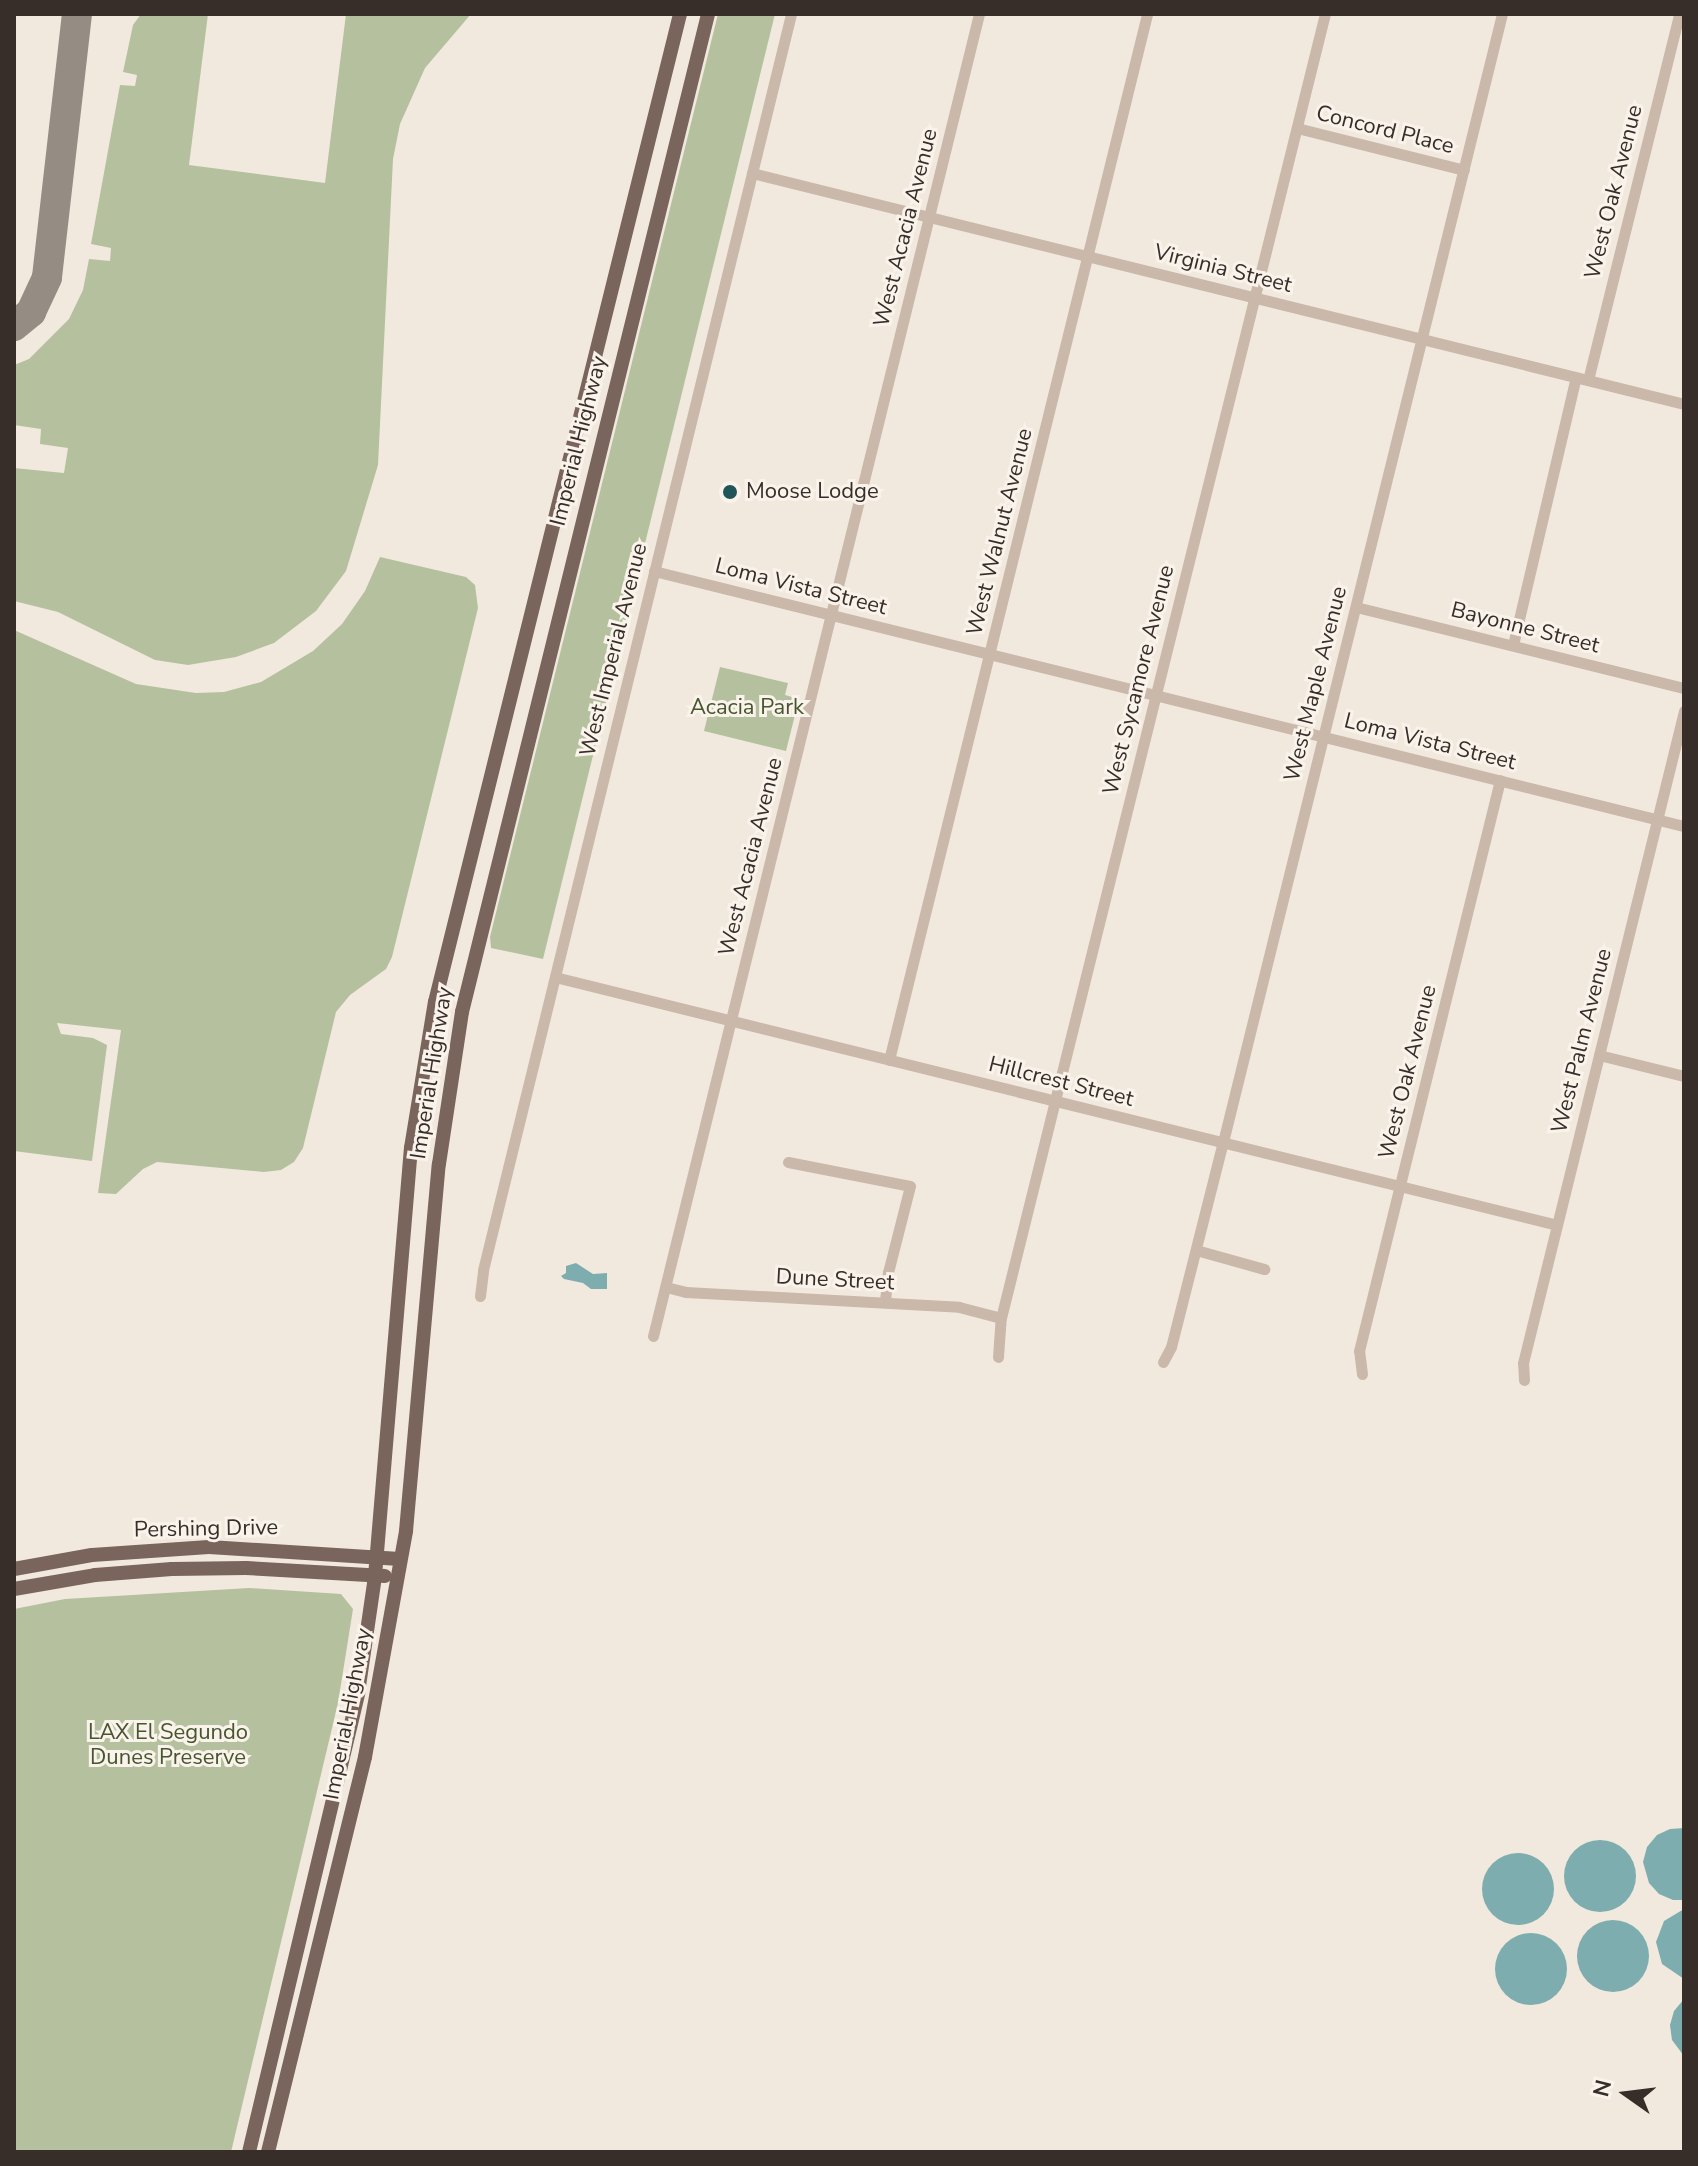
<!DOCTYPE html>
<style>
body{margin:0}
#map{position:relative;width:1698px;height:2166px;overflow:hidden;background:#f2e9de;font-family:"Nunito Sans",sans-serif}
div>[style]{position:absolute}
.green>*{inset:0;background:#b5c19e}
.water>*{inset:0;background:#7eadaf}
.round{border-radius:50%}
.taxiway>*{height:30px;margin:-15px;padding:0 15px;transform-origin:15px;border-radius:15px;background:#958c84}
.minor>*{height:11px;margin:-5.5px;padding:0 5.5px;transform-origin:5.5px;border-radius:5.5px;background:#cab9aa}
.major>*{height:14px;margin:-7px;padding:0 7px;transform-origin:7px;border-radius:7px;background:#79655b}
.dots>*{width:22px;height:22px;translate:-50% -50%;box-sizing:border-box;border:4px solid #faf3eb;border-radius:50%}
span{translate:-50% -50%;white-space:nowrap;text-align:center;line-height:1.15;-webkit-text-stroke:6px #faf3eb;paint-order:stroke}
.street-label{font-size:22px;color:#382e29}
.poi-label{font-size:22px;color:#382e29}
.left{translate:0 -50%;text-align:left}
.park-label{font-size:22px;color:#47562e}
.frame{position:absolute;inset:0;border:16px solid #382e29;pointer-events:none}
.north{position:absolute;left:1586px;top:2054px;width:80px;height:80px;-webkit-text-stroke:6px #faf3eb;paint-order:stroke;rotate:284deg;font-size:22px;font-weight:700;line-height:32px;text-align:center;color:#382e29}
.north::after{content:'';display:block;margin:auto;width:28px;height:36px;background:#382e29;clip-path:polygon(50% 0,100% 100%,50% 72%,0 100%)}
</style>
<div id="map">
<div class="green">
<div style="clip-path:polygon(141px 14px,208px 14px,189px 165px,325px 183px,346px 14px,471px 14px,425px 68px,400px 124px,393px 159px,378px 465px,346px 571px,316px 611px,274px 643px,236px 657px,188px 665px,155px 660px,58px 612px,14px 601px,14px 468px,64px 473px,68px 448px,40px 444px,41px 429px,14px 425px,14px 365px,29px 359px,69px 319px,83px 290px,89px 259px,110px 261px,111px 248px,91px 244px,120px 85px,135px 86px,137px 75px,123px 72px,133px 25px)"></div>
<div style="clip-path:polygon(718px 14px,775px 14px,543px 959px,491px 948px,490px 937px)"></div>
<div style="clip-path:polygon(380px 557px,466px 577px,475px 585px,478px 608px,392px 957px,386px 969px,350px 995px,336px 1012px,303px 1148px,294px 1162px,281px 1170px,264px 1172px,157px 1162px,143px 1169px,116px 1194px,98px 1193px,121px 1030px,57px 1023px,61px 1034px,93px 1038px,107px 1045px,92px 1161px,14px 1151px,14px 630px,136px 684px,196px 693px,224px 692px,261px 682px,313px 651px,342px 624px,365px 591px)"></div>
<div style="clip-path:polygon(720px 667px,788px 683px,785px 695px,799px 699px,786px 751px,704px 731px)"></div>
<div style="clip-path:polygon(249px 1588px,341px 1594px,353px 1609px,338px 1703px,231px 2152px,14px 2152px,14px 1609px,65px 1599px)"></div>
</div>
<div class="water">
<div style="clip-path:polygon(576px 1263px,593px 1274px,607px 1273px,607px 1289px,591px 1289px,583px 1283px,564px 1279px,561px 1276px,566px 1273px,566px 1266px)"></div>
<div style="clip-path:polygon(1684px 1828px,1684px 1900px,1673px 1900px,1659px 1894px,1649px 1883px,1643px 1862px,1647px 1847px,1657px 1835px,1670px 1829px)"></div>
<div class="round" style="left:1564px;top:1840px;width:72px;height:72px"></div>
<div class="round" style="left:1482px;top:1853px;width:72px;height:72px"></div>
<div style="clip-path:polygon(1684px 1909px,1684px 1979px,1662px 1964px,1656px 1942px,1664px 1921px)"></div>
<div class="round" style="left:1577px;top:1920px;width:72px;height:72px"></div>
<div class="round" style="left:1495px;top:1933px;width:72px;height:72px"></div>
<div style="clip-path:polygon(1684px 1999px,1684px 2056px,1672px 2040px,1670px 2025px,1674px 2011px)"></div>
</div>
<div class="taxiway">
<div style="left:14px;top:326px;width:22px;rotate:-39deg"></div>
<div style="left:31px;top:312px;width:38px;rotate:-65deg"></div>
<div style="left:47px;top:277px;width:265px;rotate:-83.5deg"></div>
</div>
<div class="minor">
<div style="left:1297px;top:128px;width:172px;rotate:14.1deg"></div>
<div style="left:752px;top:173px;width:960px;rotate:13.92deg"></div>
<div style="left:1588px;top:380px;width:377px;rotate:-76deg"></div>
<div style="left:654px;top:571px;width:1061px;rotate:13.91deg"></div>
<div style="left:1356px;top:607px;width:338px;rotate:13.9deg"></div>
<div style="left:1513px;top:645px;width:275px;rotate:-76.8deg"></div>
<div style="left:555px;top:977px;width:1032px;rotate:13.9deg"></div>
<div style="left:1599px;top:1055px;width:88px;rotate:13.9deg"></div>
<div style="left:889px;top:1060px;width:1077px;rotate:-76.14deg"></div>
<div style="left:788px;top:1162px;width:124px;rotate:11.1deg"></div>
<div style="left:910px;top:1186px;width:89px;rotate:104.3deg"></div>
<div style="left:888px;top:1272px;width:30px;rotate:96deg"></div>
<div style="left:1196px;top:1250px;width:71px;rotate:15.6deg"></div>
<div style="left:666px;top:1287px;width:21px;rotate:14deg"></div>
<div style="left:686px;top:1292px;width:273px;rotate:3.1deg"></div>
<div style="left:959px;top:1307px;width:43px;rotate:14.7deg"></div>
<div style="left:480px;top:1296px;width:26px;rotate:-83deg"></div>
<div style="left:483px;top:1270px;width:1293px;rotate:-76.22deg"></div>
<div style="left:653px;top:1336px;width:1362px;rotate:-76.15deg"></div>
<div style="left:998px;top:1357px;width:39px;rotate:-86deg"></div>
<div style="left:1001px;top:1318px;width:1344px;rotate:-76.05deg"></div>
<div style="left:1163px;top:1362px;width:17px;rotate:-62deg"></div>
<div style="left:1171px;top:1347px;width:211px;rotate:-75.8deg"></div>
<div style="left:1223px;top:1142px;width:1162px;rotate:-76.11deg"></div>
<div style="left:1362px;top:1374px;width:23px;rotate:-97deg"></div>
<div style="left:1359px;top:1351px;width:588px;rotate:-76.13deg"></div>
<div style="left:1524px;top:1380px;width:17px;rotate:-93deg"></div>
<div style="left:1523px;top:1363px;width:672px;rotate:-76.13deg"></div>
</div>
<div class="major">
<div style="left:14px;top:1569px;width:79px;rotate:-10.2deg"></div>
<div style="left:92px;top:1555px;width:117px;rotate:-3.9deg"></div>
<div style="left:209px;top:1547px;width:191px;rotate:3.6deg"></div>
<div style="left:14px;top:1589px;width:82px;rotate:-9.8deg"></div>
<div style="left:95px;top:1575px;width:77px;rotate:-4.5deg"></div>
<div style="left:172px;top:1569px;width:74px;rotate:-0.8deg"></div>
<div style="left:246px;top:1568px;width:139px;rotate:3.3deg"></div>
<div style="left:249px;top:2152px;width:472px;rotate:-76.6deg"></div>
<div style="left:358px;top:1693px;width:118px;rotate:-81.7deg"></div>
<div style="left:375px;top:1576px;width:430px;rotate:-85.2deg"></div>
<div style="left:411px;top:1148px;width:148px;rotate:-80.7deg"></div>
<div style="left:435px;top:1002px;width:1018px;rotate:-76.07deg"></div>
<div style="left:268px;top:2152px;width:407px;rotate:-76.2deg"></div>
<div style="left:365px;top:1757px;width:230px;rotate:-79.7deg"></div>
<div style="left:406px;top:1531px;width:368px;rotate:-84.9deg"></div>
<div style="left:439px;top:1164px;width:154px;rotate:-81.4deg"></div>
<div style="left:462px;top:1012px;width:1028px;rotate:-76.15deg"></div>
</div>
<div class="dots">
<div style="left:730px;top:492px;background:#205559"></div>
</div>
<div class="street-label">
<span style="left:1385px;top:130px;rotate:14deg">Concord Place</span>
<span style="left:1614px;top:192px;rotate:-76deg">West Oak Avenue</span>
<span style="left:906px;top:228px;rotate:-76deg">West Acacia Avenue</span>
<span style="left:1223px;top:269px;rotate:14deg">Virginia Street</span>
<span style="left:579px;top:441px;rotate:-76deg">Imperial Highway</span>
<span style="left:1000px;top:532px;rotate:-76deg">West Walnut Avenue</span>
<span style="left:801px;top:587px;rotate:14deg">Loma Vista Street</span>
<span style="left:1525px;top:628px;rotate:14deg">Bayonne Street</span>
<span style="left:614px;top:650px;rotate:-76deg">West Imperial Avenue</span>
<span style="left:1139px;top:680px;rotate:-76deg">West Sycamore Avenue</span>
<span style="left:1316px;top:684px;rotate:-76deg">West Maple Avenue</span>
<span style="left:1430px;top:742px;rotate:14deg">Loma Vista Street</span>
<span style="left:751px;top:857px;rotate:-76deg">West Acacia Avenue</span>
<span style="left:1582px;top:1041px;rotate:-76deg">West Palm Avenue</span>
<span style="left:1408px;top:1072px;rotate:-76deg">West Oak Avenue</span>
<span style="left:432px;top:1073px;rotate:-81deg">Imperial Highway</span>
<span style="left:1061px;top:1082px;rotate:14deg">Hillcrest Street</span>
<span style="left:835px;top:1280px;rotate:3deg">Dune Street</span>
<span style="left:206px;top:1529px;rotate:-1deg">Pershing Drive</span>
<span style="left:348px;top:1714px;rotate:-79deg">Imperial Highway</span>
</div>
<div class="poi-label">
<span class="left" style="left:746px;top:492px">Moose Lodge</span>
</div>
<div class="park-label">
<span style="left:747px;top:708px">Acacia Park</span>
<span style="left:168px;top:1745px">LAX El Segundo<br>Dunes Preserve</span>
</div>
<div class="frame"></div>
<div class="north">N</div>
</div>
